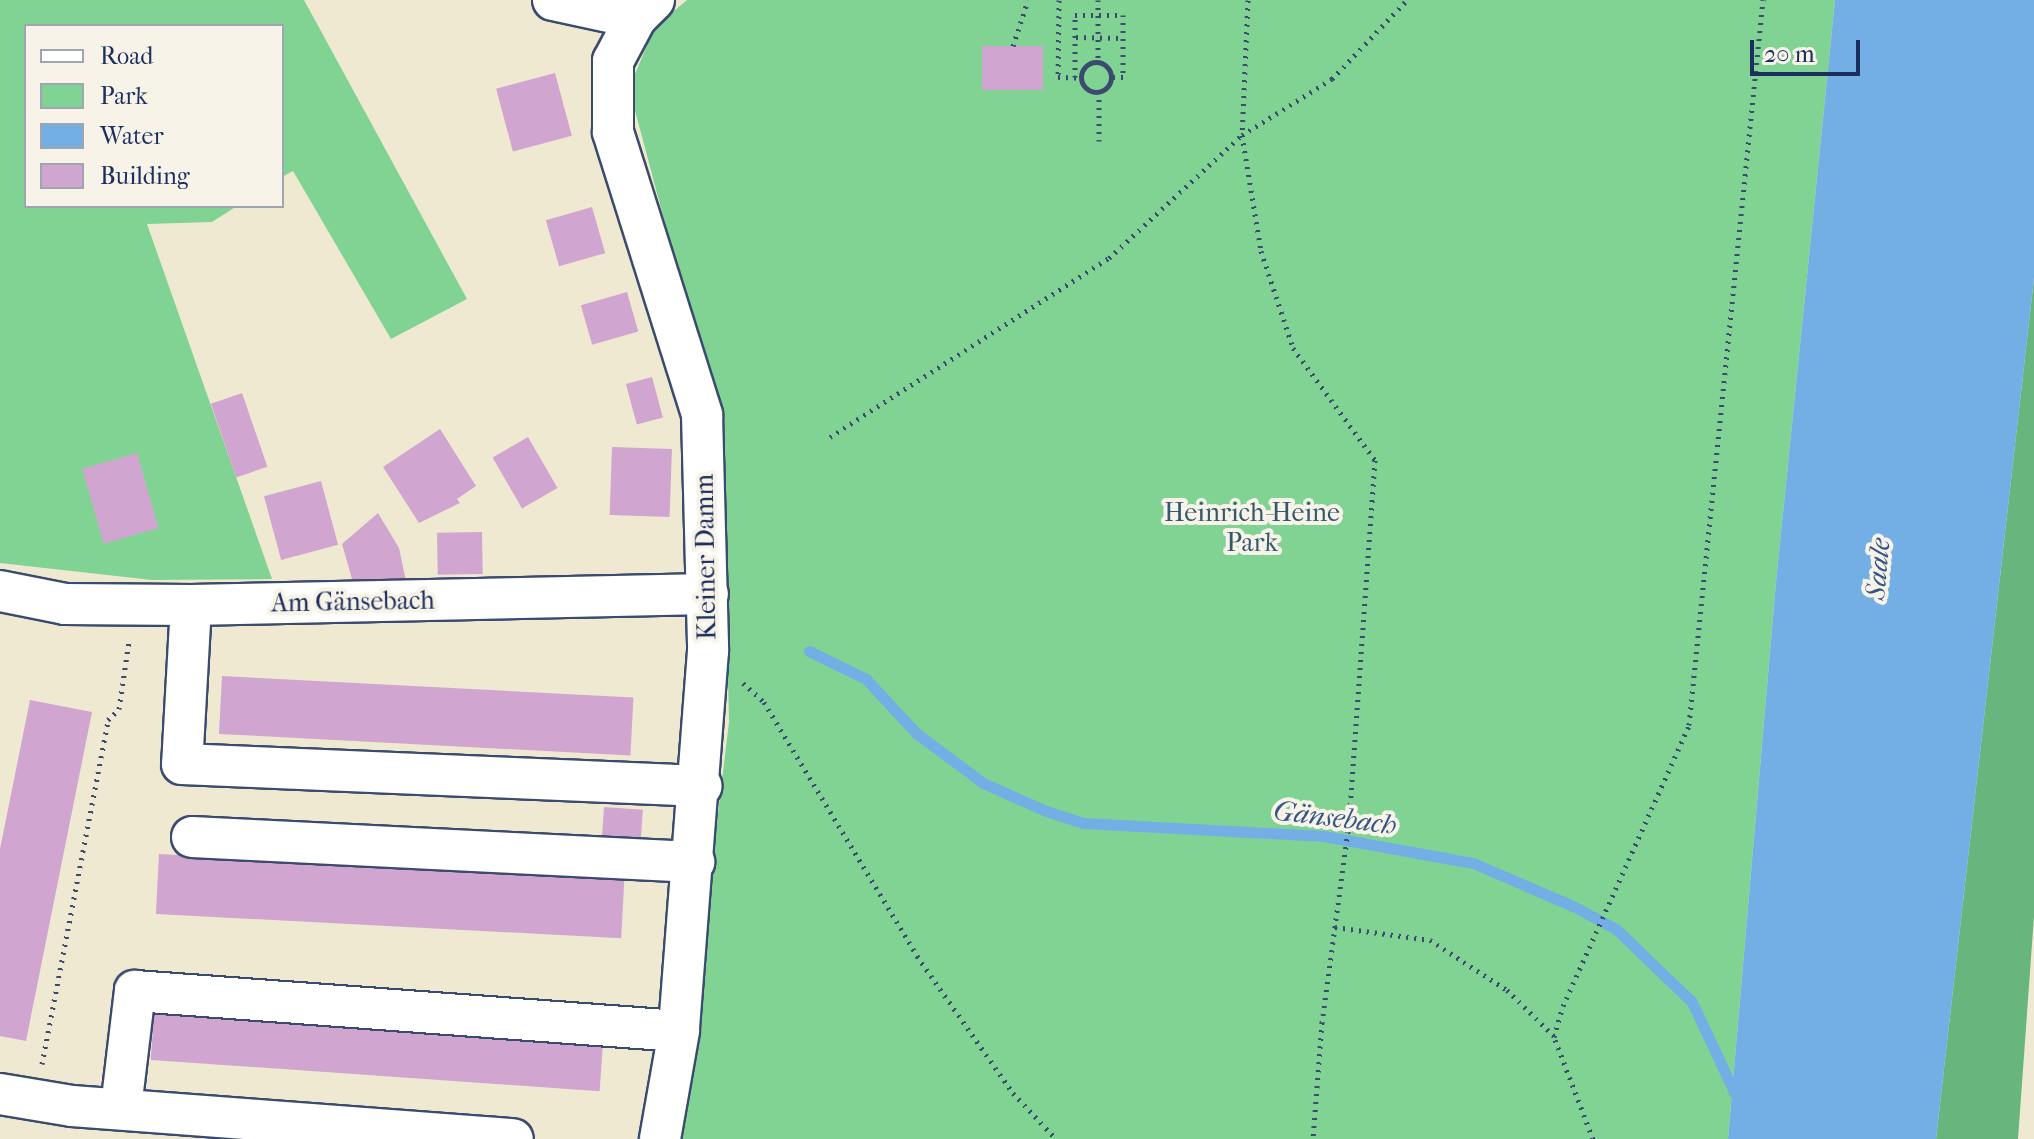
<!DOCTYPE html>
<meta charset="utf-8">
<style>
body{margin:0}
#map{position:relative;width:2034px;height:1139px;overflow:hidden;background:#f0e9d1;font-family:"IM FELL French Canon",serif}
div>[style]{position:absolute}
.green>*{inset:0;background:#81d394}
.forest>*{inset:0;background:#68b57e}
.water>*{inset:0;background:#73afe5}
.stream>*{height:11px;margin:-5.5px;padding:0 5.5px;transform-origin:5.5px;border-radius:5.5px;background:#73afe5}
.building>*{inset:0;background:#d0a6d1;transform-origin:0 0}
.path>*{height:5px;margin-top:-2.5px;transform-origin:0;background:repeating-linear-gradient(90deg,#3b4b6f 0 2px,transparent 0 8px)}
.path>.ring{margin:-2.5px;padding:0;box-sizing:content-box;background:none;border:5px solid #3b4b6f;border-radius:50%}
.roads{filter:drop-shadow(2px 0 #3b4b6f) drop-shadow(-2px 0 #3b4b6f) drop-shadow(0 2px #3b4b6f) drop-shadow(0 -2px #3b4b6f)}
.minor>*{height:40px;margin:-20px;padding:0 20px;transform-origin:20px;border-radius:20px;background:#fff}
span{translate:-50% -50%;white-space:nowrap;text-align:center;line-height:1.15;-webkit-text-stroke:8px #f7f3e8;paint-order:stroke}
.park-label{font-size:26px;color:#34586c}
.street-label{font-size:26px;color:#1b2f5e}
.water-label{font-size:28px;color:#355586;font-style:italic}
.legend{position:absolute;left:24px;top:24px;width:260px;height:184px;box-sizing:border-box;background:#f7f3e8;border:2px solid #9fa5b1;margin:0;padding:10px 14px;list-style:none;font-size:24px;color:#1b2f5e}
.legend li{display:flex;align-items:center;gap:16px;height:40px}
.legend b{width:40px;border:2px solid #9fa5b1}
.scale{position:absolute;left:1750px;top:40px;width:110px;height:36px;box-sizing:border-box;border:4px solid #1b2f5e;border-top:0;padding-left:10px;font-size:24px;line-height:28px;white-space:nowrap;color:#1b2f5e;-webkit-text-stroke:6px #f7f3e8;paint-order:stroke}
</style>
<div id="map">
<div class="green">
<div style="clip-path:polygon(0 0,304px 0,467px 299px,391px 339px,293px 171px,282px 177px,282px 26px,26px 26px,26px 206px,237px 206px,212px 222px,147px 224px,272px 579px,152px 580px,0 563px)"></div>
<div style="clip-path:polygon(687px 0,1835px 0,1776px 582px,1728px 1139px,679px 1139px,729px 722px,723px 441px,629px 88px,655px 27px)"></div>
</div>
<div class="forest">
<div style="clip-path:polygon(2034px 278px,2034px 916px,2018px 1139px,1936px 1139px)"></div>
</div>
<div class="water">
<div style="clip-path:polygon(1835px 0,2034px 0,2034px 278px,1936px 1139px,1728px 1139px,1776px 582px)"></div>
</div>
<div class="stream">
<div style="left:809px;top:651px;width:64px;rotate:26.2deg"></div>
<div style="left:866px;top:679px;width:74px;rotate:47.2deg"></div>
<div style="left:916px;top:733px;width:84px;rotate:36.7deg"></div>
<div style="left:983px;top:783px;width:69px;rotate:24deg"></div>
<div style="left:1046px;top:811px;width:39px;rotate:18deg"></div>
<div style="left:1083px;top:823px;width:241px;rotate:3.1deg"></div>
<div style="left:1324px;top:836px;width:151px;rotate:10.3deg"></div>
<div style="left:1473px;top:863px;width:109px;rotate:23.3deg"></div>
<div style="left:1573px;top:906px;width:49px;rotate:28.1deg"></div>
<div style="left:1616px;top:929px;width:105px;rotate:43.8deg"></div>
<div style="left:1692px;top:1002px;width:106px;rotate:64.9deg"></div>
</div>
<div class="building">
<div style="left:982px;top:46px;width:61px;height:44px"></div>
<div style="left:555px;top:73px;width:65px;height:61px;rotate:75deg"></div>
<div style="left:592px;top:207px;width:48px;height:48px;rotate:74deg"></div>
<div style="left:627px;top:292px;width:41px;height:48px;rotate:74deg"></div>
<div style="left:652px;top:377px;width:42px;height:27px;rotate:75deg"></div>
<div style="left:242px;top:393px;width:78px;height:33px;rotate:71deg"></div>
<div style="clip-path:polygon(440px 429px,476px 486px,457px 499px,460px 503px,419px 523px,383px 467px)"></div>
<div style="left:528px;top:437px;width:59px;height:41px;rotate:60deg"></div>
<div style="left:612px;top:447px;width:60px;height:68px;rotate:2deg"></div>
<div style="left:137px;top:453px;width:78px;height:57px;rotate:74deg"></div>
<div style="left:321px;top:481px;width:66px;height:59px;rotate:75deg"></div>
<div style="clip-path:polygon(378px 513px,399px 548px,406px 581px,352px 579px,342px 544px)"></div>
<div style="left:482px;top:532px;width:42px;height:45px;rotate:89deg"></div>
<div style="left:222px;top:676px;width:412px;height:58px;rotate:3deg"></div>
<div style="clip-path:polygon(30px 700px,92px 712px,26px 1041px,0 1036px,0 849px)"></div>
<div style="left:604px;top:807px;width:39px;height:32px;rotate:4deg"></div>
<div style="left:159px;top:854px;width:466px;height:60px;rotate:3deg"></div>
<div style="left:154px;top:1013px;width:450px;height:47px;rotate:4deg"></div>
</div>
<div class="path">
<div style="left:1059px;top:0;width:77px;rotate:90.7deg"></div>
<div style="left:1058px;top:77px;width:23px;rotate:2deg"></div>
<div style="left:1098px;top:0;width:62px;rotate:90deg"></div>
<div style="left:1248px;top:0;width:135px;rotate:92.5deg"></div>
<div style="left:1242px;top:135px;width:118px;rotate:80.7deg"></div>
<div style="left:1261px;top:251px;width:102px;rotate:71.7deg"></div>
<div style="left:1293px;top:348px;width:139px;rotate:53.8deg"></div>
<div style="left:1375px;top:460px;width:364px;rotate:94.1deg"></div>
<div style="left:1349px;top:823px;width:201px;rotate:97.7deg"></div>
<div style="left:1322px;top:1022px;width:117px;rotate:94.4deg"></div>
<div style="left:1076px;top:37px;width:47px;rotate:1.2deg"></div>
<div style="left:1013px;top:46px;width:48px;rotate:-71.9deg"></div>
<div class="ring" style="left:1081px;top:62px;width:25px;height:25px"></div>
<div style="left:1075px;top:77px;width:62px;rotate:-90deg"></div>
<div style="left:1075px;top:15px;width:48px"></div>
<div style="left:1123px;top:15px;width:62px;rotate:90deg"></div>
<div style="left:1123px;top:77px;width:11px;rotate:180deg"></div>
<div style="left:1099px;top:141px;width:49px;rotate:-90deg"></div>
<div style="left:830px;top:437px;width:331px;rotate:-32.7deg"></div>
<div style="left:1109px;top:258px;width:181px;rotate:-42.8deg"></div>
<div style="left:1242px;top:135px;width:106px;rotate:-31.9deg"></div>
<div style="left:1332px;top:79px;width:109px;rotate:-46.5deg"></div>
<div style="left:743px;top:683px;width:28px;rotate:42deg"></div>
<div style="left:764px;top:702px;width:297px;rotate:58.9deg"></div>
<div style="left:917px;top:956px;width:167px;rotate:55deg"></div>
<div style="left:1013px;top:1093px;width:63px;rotate:46.9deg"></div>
<div style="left:1335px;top:927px;width:96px;rotate:7.8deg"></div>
<div style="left:1430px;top:940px;width:92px;rotate:33deg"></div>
<div style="left:1507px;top:990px;width:66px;rotate:44.4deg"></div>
<div style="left:42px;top:1064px;width:350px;rotate:-79.1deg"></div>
<div style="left:108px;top:720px;width:16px;rotate:-45deg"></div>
<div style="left:119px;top:709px;width:69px;rotate:-81.6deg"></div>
<div style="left:1593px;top:1139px;width:109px;rotate:-110.9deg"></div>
<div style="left:1554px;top:1037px;width:32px;rotate:-74deg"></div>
<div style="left:1563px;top:1006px;width:308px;rotate:-65.8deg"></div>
<div style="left:1689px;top:725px;width:729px;rotate:-84.17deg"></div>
</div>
<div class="roads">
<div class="minor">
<div style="left:553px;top:0;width:85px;rotate:12.2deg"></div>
<div style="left:654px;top:0;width:25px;rotate:135deg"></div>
<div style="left:636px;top:18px;width:49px;rotate:118.1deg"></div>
<div style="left:613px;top:61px;width:71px;rotate:90deg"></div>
<div style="left:613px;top:132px;width:297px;rotate:72.5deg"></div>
<div style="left:702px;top:415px;width:236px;rotate:88.5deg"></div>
<div style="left:708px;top:651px;width:381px;rotate:94.4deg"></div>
<div style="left:679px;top:1031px;width:110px;rotate:100deg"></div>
<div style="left:0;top:591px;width:66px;rotate:11.3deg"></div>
<div style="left:65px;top:604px;width:126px;rotate:0.5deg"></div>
<div style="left:191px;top:605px;width:517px;rotate:-1.22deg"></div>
<div style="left:191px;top:605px;width:159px;rotate:93.2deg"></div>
<div style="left:182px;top:764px;width:520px;rotate:2.42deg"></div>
<div style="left:192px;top:837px;width:503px;rotate:2.85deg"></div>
<div style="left:0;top:1094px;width:73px;rotate:9.5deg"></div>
<div style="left:72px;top:1106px;width:442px;rotate:4.3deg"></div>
<div style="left:121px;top:1108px;width:118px;rotate:-83.2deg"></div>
<div style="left:135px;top:991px;width:545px;rotate:4.21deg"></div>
</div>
</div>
<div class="park-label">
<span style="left:1252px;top:528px">Heinrich-Heine<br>Park</span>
</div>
<div class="street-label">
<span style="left:706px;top:557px;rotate:-91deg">Kleiner Damm</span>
<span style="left:353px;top:602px;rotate:-1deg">Am Gänsebach</span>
</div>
<div class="water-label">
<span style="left:1878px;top:569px;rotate:-85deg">Saale</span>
<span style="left:1335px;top:818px;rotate:7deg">Gänsebach</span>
</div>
<ul class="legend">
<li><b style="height:10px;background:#fff"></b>Road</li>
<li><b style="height:22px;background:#81d394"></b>Park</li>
<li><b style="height:22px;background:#73afe5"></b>Water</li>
<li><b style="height:22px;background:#d0a6d1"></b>Building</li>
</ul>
<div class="scale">20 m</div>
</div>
